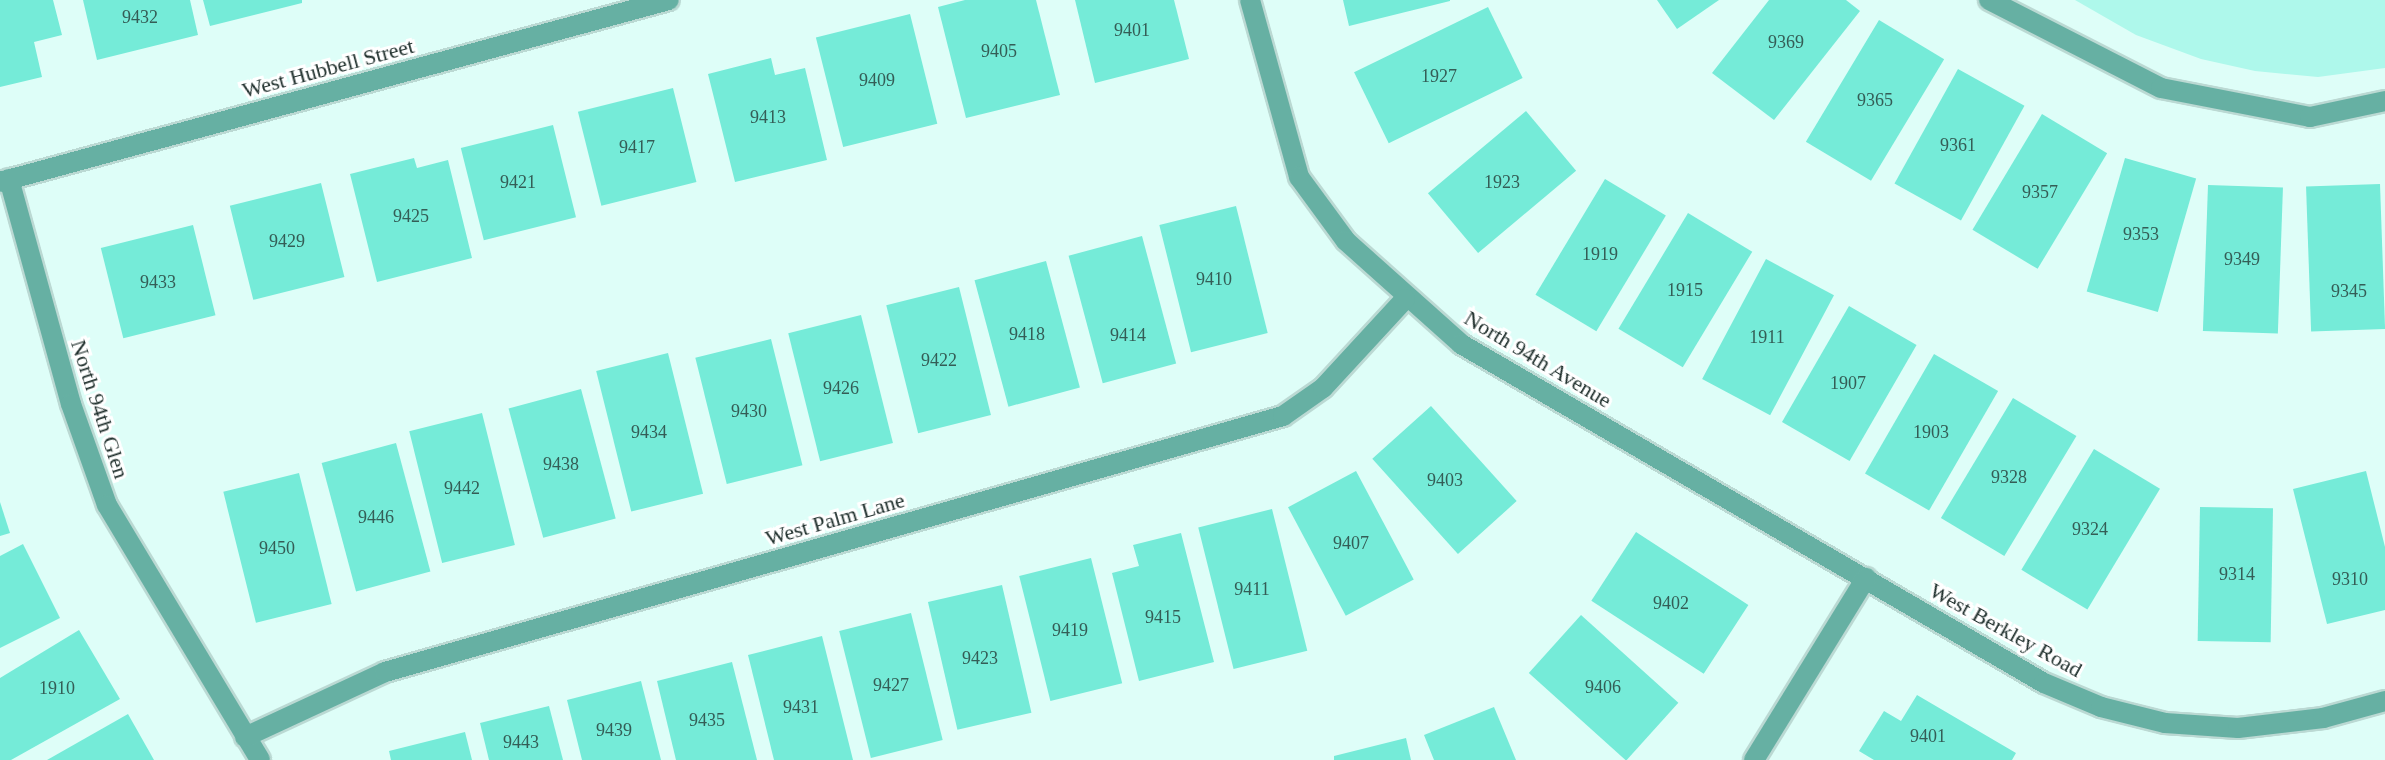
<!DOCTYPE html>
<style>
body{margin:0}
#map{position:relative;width:2385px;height:760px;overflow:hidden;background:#defef8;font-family:"Times New Roman",serif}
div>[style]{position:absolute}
.green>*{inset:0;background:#aef8eb}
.building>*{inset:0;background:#75ebd8;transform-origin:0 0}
.roads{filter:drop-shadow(2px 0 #bbd9d3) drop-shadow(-2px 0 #bbd9d3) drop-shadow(0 2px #bbd9d3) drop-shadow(0 -2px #bbd9d3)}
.minor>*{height:20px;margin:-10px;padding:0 10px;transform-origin:10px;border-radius:10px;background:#66b0a3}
span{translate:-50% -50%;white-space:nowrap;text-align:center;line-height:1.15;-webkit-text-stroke:6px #fff;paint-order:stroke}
.number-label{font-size:18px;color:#345d56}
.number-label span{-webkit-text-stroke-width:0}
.street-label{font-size:22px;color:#1e2e2b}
</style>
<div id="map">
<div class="green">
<div style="clip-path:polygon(2075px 0,2385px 0,2385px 68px,2318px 77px,2255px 71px,2201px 59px,2136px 35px)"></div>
</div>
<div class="building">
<div style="clip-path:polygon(0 0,53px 0,62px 35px,34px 42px,42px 77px,0 87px)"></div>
<div style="clip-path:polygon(83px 0,190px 0,198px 35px,97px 60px)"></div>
<div style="clip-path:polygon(203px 0,302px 0,302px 3px,210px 26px)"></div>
<div style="clip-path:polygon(965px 0,1036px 0,1060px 95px,966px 118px,938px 7px)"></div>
<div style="clip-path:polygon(1075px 0,1174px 0,1189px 59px,1095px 83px)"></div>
<div style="clip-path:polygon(1343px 0,1450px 0,1450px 1px,1349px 26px)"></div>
<div style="clip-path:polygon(1657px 0,1719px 0,1677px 29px)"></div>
<div style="clip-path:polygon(1769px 0,1846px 0,1860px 11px,1774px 120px,1712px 73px)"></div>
<div style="left:1488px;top:7px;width:79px;height:149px;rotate:64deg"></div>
<div style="left:910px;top:14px;width:113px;height:97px;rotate:76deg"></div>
<div style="left:1879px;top:20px;width:76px;height:142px;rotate:31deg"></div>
<div style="clip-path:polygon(771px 58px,775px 75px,805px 68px,827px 160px,735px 182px,708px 74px)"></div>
<div style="left:1958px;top:69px;width:76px;height:131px;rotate:29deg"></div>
<div style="left:673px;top:88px;width:97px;height:98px;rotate:76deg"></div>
<div style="left:1526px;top:111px;width:78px;height:128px;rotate:50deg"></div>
<div style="left:2042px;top:114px;width:76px;height:135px;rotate:31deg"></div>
<div style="left:553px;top:125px;width:95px;height:95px;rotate:76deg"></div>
<div style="clip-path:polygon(414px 158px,417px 168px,448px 160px,472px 258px,377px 282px,350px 174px)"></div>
<div style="left:2125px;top:158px;width:74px;height:139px;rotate:16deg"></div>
<div style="left:1605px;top:179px;width:71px;height:135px;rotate:31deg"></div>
<div style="left:321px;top:183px;width:97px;height:94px;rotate:76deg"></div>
<div style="left:2380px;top:184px;width:145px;height:74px;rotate:88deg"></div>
<div style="left:2208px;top:185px;width:75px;height:146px;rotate:2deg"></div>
<div style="left:1236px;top:206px;width:131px;height:79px;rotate:76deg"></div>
<div style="left:1688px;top:213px;width:75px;height:135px;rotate:31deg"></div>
<div style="left:193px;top:225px;width:93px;height:95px;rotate:76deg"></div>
<div style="left:1142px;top:236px;width:132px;height:76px;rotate:75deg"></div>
<div style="left:1766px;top:259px;width:77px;height:136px;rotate:28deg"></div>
<div style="left:1046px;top:261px;width:131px;height:74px;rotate:75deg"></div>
<div style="left:959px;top:287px;width:132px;height:75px;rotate:76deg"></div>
<div style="left:1849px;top:306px;width:78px;height:134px;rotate:30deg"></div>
<div style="left:861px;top:315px;width:132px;height:75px;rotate:76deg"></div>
<div style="left:771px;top:339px;width:130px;height:78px;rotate:76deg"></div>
<div style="left:668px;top:353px;width:145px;height:74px;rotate:76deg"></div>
<div style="left:1934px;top:354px;width:74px;height:138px;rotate:30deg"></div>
<div style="left:581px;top:389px;width:134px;height:75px;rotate:75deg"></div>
<div style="left:2013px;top:398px;width:74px;height:140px;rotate:31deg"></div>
<div style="left:1431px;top:406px;width:128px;height:79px;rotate:48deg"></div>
<div style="left:482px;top:413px;width:136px;height:75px;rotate:76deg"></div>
<div style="left:396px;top:443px;width:133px;height:77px;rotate:75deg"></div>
<div style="left:2094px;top:449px;width:77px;height:141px;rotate:31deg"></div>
<div style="left:1356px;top:471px;width:123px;height:77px;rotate:62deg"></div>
<div style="clip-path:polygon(2366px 471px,2385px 547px,2385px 610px,2327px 624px,2293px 489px)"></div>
<div style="left:299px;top:473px;width:135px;height:78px;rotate:76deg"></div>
<div style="clip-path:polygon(0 502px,10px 533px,0 536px)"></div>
<div style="left:2200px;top:507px;width:73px;height:134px;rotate:1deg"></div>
<div style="left:1272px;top:509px;width:146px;height:76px;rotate:76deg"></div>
<div style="left:1636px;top:532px;width:134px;height:82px;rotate:33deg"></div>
<div style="clip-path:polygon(1181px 533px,1214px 662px,1139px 681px,1112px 573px,1139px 566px,1133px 545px)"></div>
<div style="clip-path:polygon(23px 544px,60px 618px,0 648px,0 556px)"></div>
<div style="left:1091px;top:558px;width:129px;height:74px;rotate:76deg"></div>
<div style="left:1002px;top:585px;width:131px;height:76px;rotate:77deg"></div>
<div style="left:911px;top:613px;width:131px;height:74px;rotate:76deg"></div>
<div style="left:1581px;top:615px;width:131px;height:78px;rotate:42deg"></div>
<div style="clip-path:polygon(79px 630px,120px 699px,11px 760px,0 760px,0 678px)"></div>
<div style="clip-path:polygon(822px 636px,853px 760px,774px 760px,748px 655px)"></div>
<div style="clip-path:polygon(732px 662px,757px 760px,676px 760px,657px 681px)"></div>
<div style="clip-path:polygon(641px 681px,661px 760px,582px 760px,567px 700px)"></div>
<div style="clip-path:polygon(1917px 695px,2016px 753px,2012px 760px,1874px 760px,1859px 751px,1884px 711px,1901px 721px)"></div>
<div style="clip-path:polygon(549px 706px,563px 760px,489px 760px,480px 723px)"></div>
<div style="clip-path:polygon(1494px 707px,1516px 760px,1434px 760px,1424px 735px)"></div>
<div style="clip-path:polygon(128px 714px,154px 760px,47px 760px)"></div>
<div style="clip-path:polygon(465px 732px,472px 760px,391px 760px,389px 751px)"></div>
<div style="clip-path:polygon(1406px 738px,1411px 760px,1334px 760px,1334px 756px)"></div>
</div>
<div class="roads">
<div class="minor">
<div style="left:1250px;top:0;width:184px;rotate:74.5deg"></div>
<div style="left:1299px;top:177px;width:79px;rotate:53.7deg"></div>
<div style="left:1346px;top:241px;width:154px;rotate:41.8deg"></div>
<div style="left:1461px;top:344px;width:674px;rotate:30.18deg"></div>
<div style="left:2044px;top:683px;width:62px;rotate:22.8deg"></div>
<div style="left:2101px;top:707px;width:66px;rotate:14deg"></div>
<div style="left:2165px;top:723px;width:73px;rotate:3.9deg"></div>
<div style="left:2238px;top:728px;width:86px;rotate:-6.7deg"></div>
<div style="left:2323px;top:718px;width:64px;rotate:-15.3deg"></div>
<div style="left:1989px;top:0;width:193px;rotate:27.1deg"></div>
<div style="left:2161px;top:88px;width:152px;rotate:11deg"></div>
<div style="left:2310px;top:117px;width:77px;rotate:-12deg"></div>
<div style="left:9px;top:179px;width:233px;rotate:74.6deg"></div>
<div style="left:71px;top:404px;width:107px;rotate:70.4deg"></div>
<div style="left:107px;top:505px;width:297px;rotate:59deg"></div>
<div style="left:0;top:182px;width:693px;rotate:-15.22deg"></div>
<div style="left:245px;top:737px;width:154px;rotate:-24.9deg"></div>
<div style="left:385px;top:672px;width:934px;rotate:-15.91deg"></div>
<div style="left:1283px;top:416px;width:49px;rotate:-35deg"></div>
<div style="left:1323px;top:388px;width:121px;rotate:-47.3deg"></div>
<div style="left:1754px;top:760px;width:214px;rotate:-58.4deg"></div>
</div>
</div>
<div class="number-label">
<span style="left:140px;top:17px">9432</span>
<span style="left:1132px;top:30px">9401</span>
<span style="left:1786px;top:42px">9369</span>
<span style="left:999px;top:51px">9405</span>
<span style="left:1439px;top:76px">1927</span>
<span style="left:877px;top:80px">9409</span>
<span style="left:1875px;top:100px">9365</span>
<span style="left:768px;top:117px">9413</span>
<span style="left:1958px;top:145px">9361</span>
<span style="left:637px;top:147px">9417</span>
<span style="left:518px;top:182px">9421</span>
<span style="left:1502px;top:182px">1923</span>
<span style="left:2040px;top:192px">9357</span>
<span style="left:411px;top:216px">9425</span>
<span style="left:2141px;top:234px">9353</span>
<span style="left:287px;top:241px">9429</span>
<span style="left:1600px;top:254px">1919</span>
<span style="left:2242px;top:259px">9349</span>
<span style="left:1214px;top:279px">9410</span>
<span style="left:158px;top:282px">9433</span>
<span style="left:1685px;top:290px">1915</span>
<span style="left:2349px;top:291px">9345</span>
<span style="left:1027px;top:334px">9418</span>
<span style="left:1128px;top:335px">9414</span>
<span style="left:1767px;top:337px">1911</span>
<span style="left:939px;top:360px">9422</span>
<span style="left:1848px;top:383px">1907</span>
<span style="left:841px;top:388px">9426</span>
<span style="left:749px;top:411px">9430</span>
<span style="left:649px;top:432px">9434</span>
<span style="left:1931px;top:432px">1903</span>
<span style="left:561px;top:464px">9438</span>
<span style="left:2009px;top:477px">9328</span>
<span style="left:1445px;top:480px">9403</span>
<span style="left:462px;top:488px">9442</span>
<span style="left:376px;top:517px">9446</span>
<span style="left:2090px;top:529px">9324</span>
<span style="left:1351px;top:543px">9407</span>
<span style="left:277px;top:548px">9450</span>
<span style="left:2237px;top:574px">9314</span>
<span style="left:2350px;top:579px">9310</span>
<span style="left:1252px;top:589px">9411</span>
<span style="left:1671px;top:603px">9402</span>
<span style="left:1163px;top:617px">9415</span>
<span style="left:1070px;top:630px">9419</span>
<span style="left:980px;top:658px">9423</span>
<span style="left:891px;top:685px">9427</span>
<span style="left:1603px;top:687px">9406</span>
<span style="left:57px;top:688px">1910</span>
<span style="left:801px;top:707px">9431</span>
<span style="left:707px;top:720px">9435</span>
<span style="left:614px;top:730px">9439</span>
<span style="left:1928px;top:736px">9401</span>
<span style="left:521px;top:742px">9443</span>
</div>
<div class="street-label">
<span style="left:328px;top:68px;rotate:-15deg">West Hubbell Street</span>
<span style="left:1538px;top:359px;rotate:31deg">North 94th Avenue</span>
<span style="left:100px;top:409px;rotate:72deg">North 94th Glen</span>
<span style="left:835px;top:519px;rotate:-16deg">West Palm Lane</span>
<span style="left:2006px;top:630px;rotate:29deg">West Berkley Road</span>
</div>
</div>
